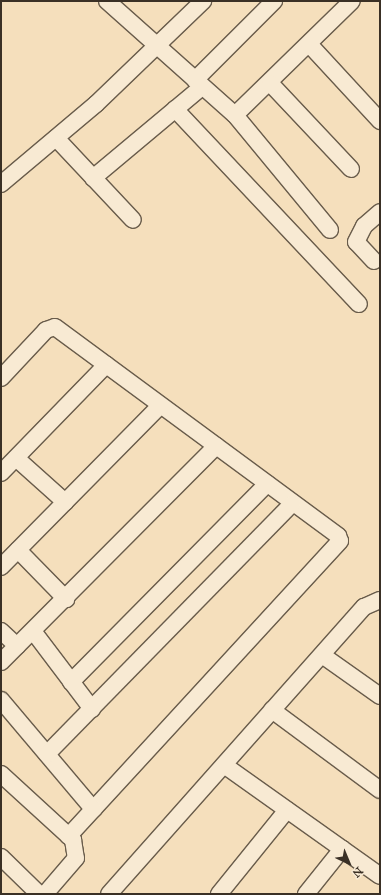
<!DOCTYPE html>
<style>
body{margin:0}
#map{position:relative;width:381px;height:895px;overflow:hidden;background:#f5dfbc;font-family:"IM FELL Great Primer",serif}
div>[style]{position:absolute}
.roads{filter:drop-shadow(1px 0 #695c4b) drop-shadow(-1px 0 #695c4b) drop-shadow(0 1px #695c4b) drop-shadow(0 -1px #695c4b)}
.minor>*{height:16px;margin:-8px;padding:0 8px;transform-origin:8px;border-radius:8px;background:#f8ead3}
span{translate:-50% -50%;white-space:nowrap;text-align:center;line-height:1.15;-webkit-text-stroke:3.5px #f8ead3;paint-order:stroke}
.frame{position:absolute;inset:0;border:2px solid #3a3025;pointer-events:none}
.north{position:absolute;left:329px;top:843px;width:40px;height:40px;-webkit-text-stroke:3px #f8ead3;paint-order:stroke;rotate:136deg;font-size:11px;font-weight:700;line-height:16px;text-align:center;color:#3a3025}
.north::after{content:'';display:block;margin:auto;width:14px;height:18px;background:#3a3025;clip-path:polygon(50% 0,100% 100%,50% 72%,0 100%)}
</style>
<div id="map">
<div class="roads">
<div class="minor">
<div style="left:107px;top:1px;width:171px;rotate:41.7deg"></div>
<div style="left:235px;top:115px;width:163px;rotate:-44.3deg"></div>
<div style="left:309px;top:44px;width:105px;rotate:47.3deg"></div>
<div style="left:195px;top:80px;width:112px;rotate:-45deg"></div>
<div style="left:270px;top:83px;width:118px;rotate:46.7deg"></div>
<div style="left:175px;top:109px;width:268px;rotate:46.7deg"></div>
<div style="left:235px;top:115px;width:149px;rotate:50.4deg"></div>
<div style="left:56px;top:138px;width:112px;rotate:46.8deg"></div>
<div style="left:93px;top:178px;width:142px;rotate:-39.9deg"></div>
<div style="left:1px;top:184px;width:124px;rotate:-40.1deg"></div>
<div style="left:96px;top:104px;width:149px;rotate:-43.9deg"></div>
<div style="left:374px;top:261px;width:26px;rotate:-133deg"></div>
<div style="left:356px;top:242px;width:18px;rotate:-63deg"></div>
<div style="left:364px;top:226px;width:21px;rotate:-41deg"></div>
<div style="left:1px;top:378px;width:66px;rotate:-46.8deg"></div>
<div style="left:46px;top:330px;width:9px;rotate:-18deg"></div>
<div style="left:55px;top:327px;width:352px;rotate:36.4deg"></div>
<div style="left:338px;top:536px;width:5px;rotate:68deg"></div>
<div style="left:340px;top:541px;width:401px;rotate:132.6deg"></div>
<div style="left:16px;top:458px;width:66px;rotate:41.9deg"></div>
<div style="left:1px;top:473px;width:151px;rotate:-45.8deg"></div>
<div style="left:18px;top:550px;width:69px;rotate:45.6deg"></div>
<div style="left:1px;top:567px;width:226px;rotate:-45.4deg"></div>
<div style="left:1px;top:631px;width:22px;rotate:43deg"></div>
<div style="left:33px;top:631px;width:98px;rotate:52.9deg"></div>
<div style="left:322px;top:655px;width:71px;rotate:35.3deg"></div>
<div style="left:1px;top:662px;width:305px;rotate:-45.1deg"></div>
<div style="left:71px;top:682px;width:279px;rotate:-45.3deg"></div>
<div style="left:1px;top:700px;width:143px;rotate:49.8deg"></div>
<div style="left:272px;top:710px;width:134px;rotate:36.5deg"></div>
<div style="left:47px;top:754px;width:351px;rotate:-45.6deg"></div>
<div style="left:224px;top:765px;width:191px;rotate:35.4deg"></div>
<div style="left:1px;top:774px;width:98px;rotate:42.5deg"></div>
<div style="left:73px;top:840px;width:18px;rotate:81deg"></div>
<div style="left:76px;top:858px;width:48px;rotate:130.7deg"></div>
<div style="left:1px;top:857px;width:53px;rotate:44.2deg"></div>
<div style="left:109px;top:894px;width:384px;rotate:-48.4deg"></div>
<div style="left:364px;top:607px;width:17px;rotate:-24deg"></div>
<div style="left:219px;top:894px;width:108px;rotate:-51deg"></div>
<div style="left:306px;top:894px;width:58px;rotate:-51.3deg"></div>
</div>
</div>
<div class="frame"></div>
<div class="north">N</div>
</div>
